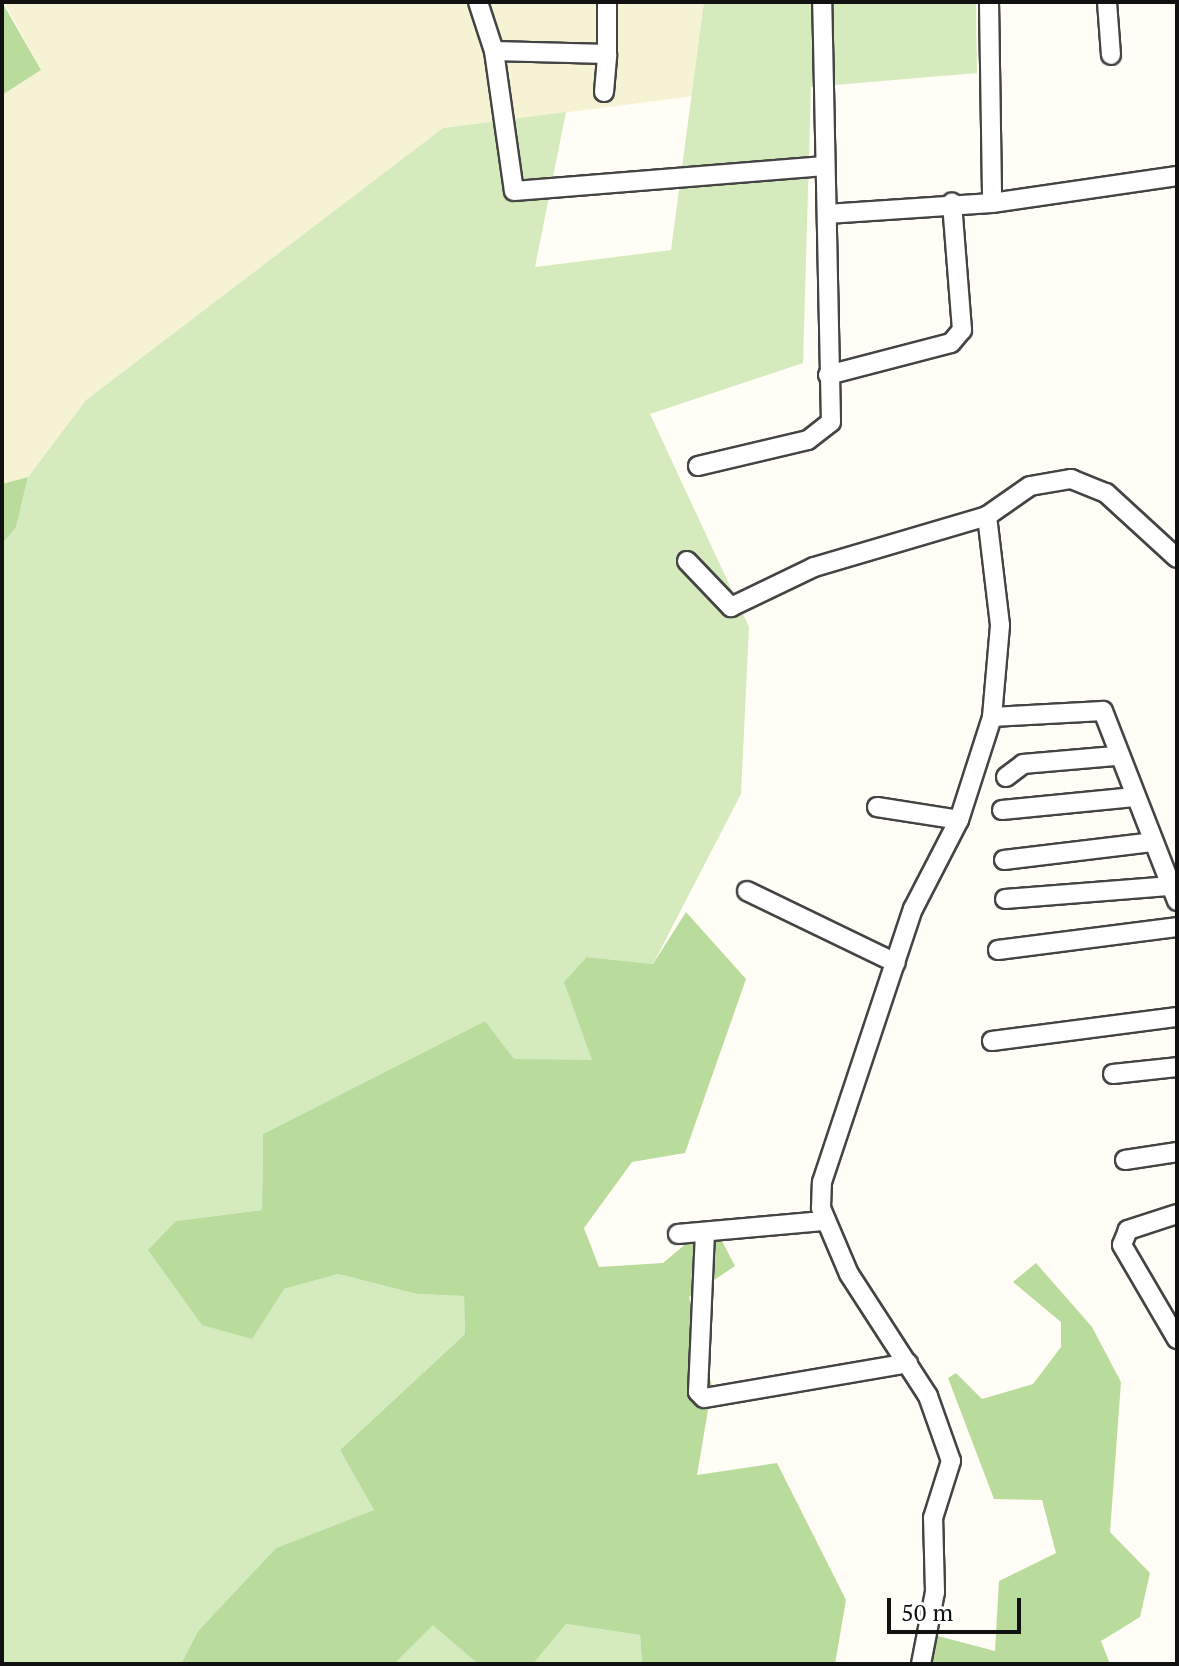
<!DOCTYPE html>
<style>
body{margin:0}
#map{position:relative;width:1179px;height:1666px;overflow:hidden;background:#fffdf5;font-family:"PT Serif",serif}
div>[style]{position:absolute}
.farmland>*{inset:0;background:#f6f3d4}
.green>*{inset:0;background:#d5ebbd}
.forest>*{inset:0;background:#b9dc9c}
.roads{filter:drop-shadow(2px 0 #444) drop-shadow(-2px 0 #444) drop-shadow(0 2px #444) drop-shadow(0 -2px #444)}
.minor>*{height:18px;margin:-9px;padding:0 9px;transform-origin:9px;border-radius:9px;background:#fff}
span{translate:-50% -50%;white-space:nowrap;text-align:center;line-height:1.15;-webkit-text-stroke:8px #fff;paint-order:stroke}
.frame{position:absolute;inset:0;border:4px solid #111;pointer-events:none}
.scale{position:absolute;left:887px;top:1598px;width:134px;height:36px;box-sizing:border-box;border:4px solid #111;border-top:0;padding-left:10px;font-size:24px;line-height:28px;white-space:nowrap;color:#111;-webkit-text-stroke:6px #fff;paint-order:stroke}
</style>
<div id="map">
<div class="farmland">
<div style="clip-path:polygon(4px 2px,704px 2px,695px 96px,443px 128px,86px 400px,28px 477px,2px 484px,2px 95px,41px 70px)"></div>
</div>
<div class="green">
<div style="clip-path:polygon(704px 2px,976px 2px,977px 73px,811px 87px,803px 363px,650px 414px,749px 627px,741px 794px,653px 964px,587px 957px,592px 1060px,514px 1060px,485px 1021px,263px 1134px,262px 1210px,176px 1221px,284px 1289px,338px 1274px,417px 1294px,464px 1296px,465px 1334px,340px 1450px,375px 1510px,276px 1548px,198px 1631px,181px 1664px,2px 1664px,2px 544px,16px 526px,28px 477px,86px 400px,443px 128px,566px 112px,535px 267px,671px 250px)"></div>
<div style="clip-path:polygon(433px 1624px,478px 1664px,394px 1664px)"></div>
<div style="clip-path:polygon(566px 1624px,640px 1635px,642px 1664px,533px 1664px)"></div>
</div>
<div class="forest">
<div style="clip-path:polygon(2px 2px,41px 70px,2px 95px)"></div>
<div style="clip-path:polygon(28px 477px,16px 527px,2px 544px,2px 484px)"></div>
<div style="clip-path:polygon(686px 912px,746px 979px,685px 1153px,632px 1162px,584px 1228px,599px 1267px,663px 1263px,712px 1222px,735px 1266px,689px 1297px,712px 1386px,697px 1475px,777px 1463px,846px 1600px,835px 1664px,642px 1664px,640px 1635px,566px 1624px,533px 1664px,478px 1664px,433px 1625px,394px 1664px,181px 1664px,198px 1631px,276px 1548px,374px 1510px,340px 1450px,465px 1334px,464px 1296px,417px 1294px,338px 1274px,284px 1289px,252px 1339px,202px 1325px,148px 1250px,176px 1221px,262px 1210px,263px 1134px,485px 1021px,514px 1059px,592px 1060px,564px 982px,587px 957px,653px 964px)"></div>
<div style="clip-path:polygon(1036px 1263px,1092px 1327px,1121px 1382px,1110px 1532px,1150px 1573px,1140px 1617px,1101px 1641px,1110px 1664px,933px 1664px,934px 1635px,995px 1651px,999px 1581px,1056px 1553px,1042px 1500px,994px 1499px,948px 1378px,956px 1373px,982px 1399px,1033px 1384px,1061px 1347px,1061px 1322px,1013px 1282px)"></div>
</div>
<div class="roads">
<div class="minor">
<div style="left:478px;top:2px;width:52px;rotate:71.9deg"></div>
<div style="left:494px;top:51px;width:141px;rotate:81.9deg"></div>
<div style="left:514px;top:191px;width:312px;rotate:-4.6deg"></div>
<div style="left:989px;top:2px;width:201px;rotate:89.1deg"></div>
<div style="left:1107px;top:2px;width:53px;rotate:85.7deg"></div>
<div style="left:494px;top:51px;width:113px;rotate:1.5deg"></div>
<div style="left:607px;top:54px;width:52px;rotate:-90deg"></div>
<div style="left:604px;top:92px;width:38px;rotate:-85deg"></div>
<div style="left:827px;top:214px;width:165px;rotate:-3.8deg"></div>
<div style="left:992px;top:203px;width:187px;rotate:-8.3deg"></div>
<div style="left:828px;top:375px;width:127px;rotate:-14.6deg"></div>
<div style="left:951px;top:343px;width:17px;rotate:-50deg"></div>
<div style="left:962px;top:330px;width:128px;rotate:-94.5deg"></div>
<div style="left:698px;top:466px;width:113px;rotate:-13.3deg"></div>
<div style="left:808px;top:440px;width:29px;rotate:-38deg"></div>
<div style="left:831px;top:422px;width:420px;rotate:-91.2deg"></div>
<div style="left:687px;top:561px;width:64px;rotate:46.3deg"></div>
<div style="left:731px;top:607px;width:92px;rotate:-25.7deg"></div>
<div style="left:814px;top:567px;width:180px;rotate:-16.4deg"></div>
<div style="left:992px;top:717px;width:111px;rotate:-3.1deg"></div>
<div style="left:1103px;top:711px;width:204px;rotate:68.7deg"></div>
<div style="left:1006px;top:777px;width:21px;rotate:-37deg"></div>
<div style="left:1023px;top:764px;width:92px;rotate:-5deg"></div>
<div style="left:877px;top:807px;width:83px;rotate:9deg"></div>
<div style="left:1002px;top:810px;width:133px;rotate:-5.6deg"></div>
<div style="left:1004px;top:860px;width:149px;rotate:-6.9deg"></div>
<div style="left:747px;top:891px;width:165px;rotate:25.8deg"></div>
<div style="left:1005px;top:899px;width:167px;rotate:-4.5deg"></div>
<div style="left:998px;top:950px;width:180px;rotate:-7.3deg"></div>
<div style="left:992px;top:1041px;width:187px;rotate:-7.4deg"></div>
<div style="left:1113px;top:1074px;width:64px;rotate:-6.2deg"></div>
<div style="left:1125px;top:1160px;width:53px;rotate:-8.7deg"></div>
<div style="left:1177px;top:1214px;width:52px;rotate:161.9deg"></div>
<div style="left:1128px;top:1230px;width:16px;rotate:112deg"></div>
<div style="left:1122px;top:1245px;width:109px;rotate:59.7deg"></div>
<div style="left:705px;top:1232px;width:160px;rotate:92.5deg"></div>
<div style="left:698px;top:1392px;width:8px;rotate:45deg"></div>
<div style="left:704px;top:1398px;width:207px;rotate:-9.7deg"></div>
<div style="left:678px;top:1234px;width:148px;rotate:-5.1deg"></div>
<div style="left:921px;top:1664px;width:73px;rotate:-79deg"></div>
<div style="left:935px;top:1592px;width:74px;rotate:-91.5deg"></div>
<div style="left:933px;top:1518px;width:60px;rotate:-72.5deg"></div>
<div style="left:951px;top:1461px;width:69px;rotate:-109.5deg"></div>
<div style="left:928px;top:1396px;width:145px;rotate:-122.9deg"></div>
<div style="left:849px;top:1274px;width:72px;rotate:-113deg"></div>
<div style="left:821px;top:1208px;width:26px;rotate:-88deg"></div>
<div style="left:822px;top:1182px;width:288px;rotate:-71.6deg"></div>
<div style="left:913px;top:909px;width:100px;rotate:-62.7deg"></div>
<div style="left:959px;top:820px;width:108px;rotate:-72.2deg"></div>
<div style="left:992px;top:717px;width:92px;rotate:-85deg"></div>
<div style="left:1000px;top:625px;width:110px;rotate:-96.8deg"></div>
<div style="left:987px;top:516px;width:52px;rotate:-34.9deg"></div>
<div style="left:1030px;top:486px;width:42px;rotate:-9.7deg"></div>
<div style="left:1071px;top:479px;width:38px;rotate:22deg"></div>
<div style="left:1106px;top:493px;width:96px;rotate:42.5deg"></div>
</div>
</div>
<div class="frame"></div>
<div class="scale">50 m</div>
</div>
